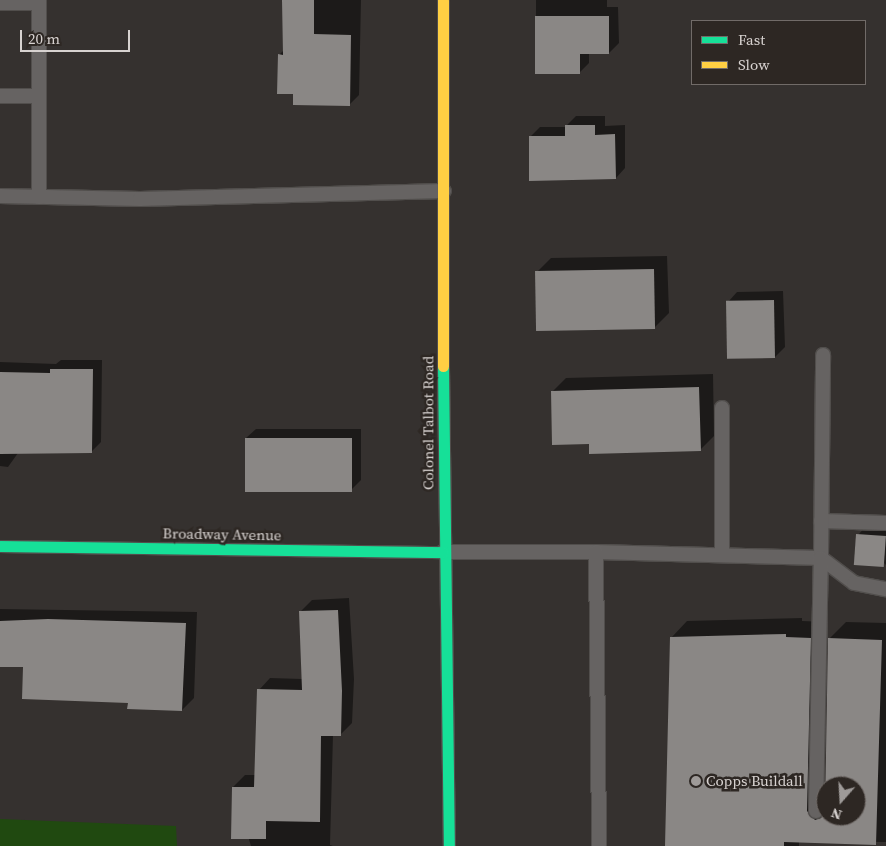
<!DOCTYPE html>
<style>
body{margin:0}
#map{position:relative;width:886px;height:846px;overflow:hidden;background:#35312f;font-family:"Source Serif 4",serif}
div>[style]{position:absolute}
.green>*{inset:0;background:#204910}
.shadow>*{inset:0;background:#0007}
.building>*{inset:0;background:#8a8785;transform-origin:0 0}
.roads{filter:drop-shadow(1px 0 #514e4c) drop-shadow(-1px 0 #514e4c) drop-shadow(0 1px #514e4c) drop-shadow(0 -1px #514e4c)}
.lane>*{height:14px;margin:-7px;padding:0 7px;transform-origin:7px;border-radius:7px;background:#666362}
.fast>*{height:11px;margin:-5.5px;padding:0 5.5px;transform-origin:5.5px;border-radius:5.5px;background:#16e098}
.slow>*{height:11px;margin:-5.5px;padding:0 5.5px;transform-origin:5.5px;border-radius:5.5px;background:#ffcf43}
.dots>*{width:14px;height:14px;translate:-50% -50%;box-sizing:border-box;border:2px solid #2d2723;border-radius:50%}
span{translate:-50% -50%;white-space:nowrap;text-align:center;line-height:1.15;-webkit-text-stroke:5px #2d2723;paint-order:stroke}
.street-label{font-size:15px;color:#d7d2d0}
.poi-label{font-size:15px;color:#d7d2d0}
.left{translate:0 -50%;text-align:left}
.legend{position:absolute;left:691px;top:20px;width:175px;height:65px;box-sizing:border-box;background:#2d2723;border:1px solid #716b68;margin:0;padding:6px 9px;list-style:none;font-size:15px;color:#d7d2d0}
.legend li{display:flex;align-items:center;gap:10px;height:25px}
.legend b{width:25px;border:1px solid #716b68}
.north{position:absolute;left:816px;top:776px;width:50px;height:50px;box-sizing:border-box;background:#2d2723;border:1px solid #716b68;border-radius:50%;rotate:199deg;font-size:14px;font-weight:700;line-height:20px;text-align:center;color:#d7d2d0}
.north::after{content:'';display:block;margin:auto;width:18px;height:22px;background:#9e9a98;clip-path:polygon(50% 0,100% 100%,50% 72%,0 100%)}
.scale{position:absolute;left:20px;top:30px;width:110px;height:22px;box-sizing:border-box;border:2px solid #d7d2d0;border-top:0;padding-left:6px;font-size:15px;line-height:18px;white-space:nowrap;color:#d7d2d0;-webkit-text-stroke:4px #2d2723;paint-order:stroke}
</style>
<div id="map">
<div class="green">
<div style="clip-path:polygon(0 819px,176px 826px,177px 846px,0 846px)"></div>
</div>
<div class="shadow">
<div style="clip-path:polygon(283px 0,361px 0,359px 95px,349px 105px,294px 93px,279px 55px,284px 50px)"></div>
<div style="clip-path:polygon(536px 0,607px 0,607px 7px,618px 7px,619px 43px,609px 53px,589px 53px,589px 63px,579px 73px,536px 73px)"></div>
<div style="clip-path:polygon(576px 116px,605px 116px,605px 126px,625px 125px,625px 168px,616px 178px,530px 137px,540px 127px,565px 127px)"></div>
<div style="clip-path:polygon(667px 256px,669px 313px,655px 327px,537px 272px,551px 258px)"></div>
<div style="clip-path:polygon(783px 291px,785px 347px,775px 357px,728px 302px,737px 292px)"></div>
<div style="clip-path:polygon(61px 360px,102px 360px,101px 442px,91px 452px,18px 453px,8px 467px,0 466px,0 362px,56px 364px)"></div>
<div style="clip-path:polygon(713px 374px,714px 436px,700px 450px,590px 442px,552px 392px,566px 378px)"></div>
<div style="clip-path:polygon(256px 429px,361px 429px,361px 480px,351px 490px,246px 438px)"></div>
<div style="clip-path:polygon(867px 525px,886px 526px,886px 565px,858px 535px)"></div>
<div style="clip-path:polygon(349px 598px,354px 679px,352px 723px,340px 735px,333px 735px,330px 845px,333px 846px,251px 846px,233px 787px,245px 775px,255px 775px,259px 690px,270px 678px,302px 679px,300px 612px,312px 600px)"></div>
<div style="clip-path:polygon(0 609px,197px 612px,194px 698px,182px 710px,129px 702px,25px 666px,0 666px)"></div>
<div style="clip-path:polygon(802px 618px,802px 621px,827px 622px,823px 794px,826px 816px,856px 816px,856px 786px,826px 786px,829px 639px,846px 622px,886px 623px,886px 842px,799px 841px,799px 846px,666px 846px,671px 638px,687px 621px)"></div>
</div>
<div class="building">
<div style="clip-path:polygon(282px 0,314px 0,314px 34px,351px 35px,350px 106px,293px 105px,293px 94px,277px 94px,278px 54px,283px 55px)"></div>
<div style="clip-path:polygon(535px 16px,609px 16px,609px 54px,580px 54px,580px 74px,535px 74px)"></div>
<div style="clip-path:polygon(565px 125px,595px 125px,595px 135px,615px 134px,616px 179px,529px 181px,529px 136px,565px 136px)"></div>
<div style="left:654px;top:269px;width:60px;height:119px;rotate:89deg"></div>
<div style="left:774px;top:300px;width:58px;height:48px;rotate:89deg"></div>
<div style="clip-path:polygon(50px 369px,93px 369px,92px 453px,0 454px,0 372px,50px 373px)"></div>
<div style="clip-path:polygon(699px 387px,701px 451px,589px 454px,589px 444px,552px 445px,551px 391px)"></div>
<div style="left:245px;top:438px;width:107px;height:54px"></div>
<div style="left:856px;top:534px;width:30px;height:31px;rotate:4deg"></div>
<div style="clip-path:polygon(338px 610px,342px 691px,341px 736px,321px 736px,320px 822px,266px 821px,266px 839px,231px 839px,232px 787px,254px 787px,257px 689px,302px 690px,299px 611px)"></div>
<div style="clip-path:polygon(48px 619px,186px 623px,182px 711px,127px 709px,128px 703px,22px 699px,23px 667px,0 667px,0 621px)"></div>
<div style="clip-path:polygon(evenodd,786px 634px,786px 637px,811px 638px,807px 811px,815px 820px,821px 818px,825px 811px,828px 638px,882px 640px,876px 845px,784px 842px,784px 846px,665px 846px,670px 637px,786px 634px,826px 786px,856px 786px,856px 816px,826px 816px,826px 786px)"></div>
</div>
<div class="roads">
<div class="lane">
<div style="left:0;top:3px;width:39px"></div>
<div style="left:0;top:96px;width:38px"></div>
<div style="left:0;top:196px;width:140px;rotate:1.2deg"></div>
<div style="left:140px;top:199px;width:304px;rotate:-1.5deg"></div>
<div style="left:39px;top:197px;width:197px;rotate:-90deg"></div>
<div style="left:821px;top:521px;width:65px;rotate:1.8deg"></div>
<div style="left:443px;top:552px;width:153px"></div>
<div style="left:596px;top:552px;width:225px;rotate:1.5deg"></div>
<div style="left:821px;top:558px;width:203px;rotate:-89.4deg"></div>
<div style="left:596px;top:552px;width:294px;rotate:89.4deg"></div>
<div style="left:722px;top:555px;width:147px;rotate:-90deg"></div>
<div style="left:821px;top:558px;width:41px;rotate:37.1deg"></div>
<div style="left:854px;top:583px;width:33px;rotate:11deg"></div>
<div style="left:816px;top:811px;width:253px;rotate:-88.9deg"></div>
</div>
<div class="fast">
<div style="left:443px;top:366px;width:480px;rotate:89.3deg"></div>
<div style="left:0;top:546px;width:443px;rotate:0.8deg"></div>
</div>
<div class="slow">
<div style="left:443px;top:0;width:366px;rotate:90deg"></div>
</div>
</div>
<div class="dots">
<div style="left:696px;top:781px;background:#9e9a98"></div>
</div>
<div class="street-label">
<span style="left:428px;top:423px;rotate:-90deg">Colonel Talbot Road</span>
<span style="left:222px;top:534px;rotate:1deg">Broadway Avenue</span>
</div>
<div class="poi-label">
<span class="left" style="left:706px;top:781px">Copps Buildall</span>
</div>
<ul class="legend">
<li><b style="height:6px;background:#16e098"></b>Fast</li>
<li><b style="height:6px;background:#ffcf43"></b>Slow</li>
</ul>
<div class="north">N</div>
<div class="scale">20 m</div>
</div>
